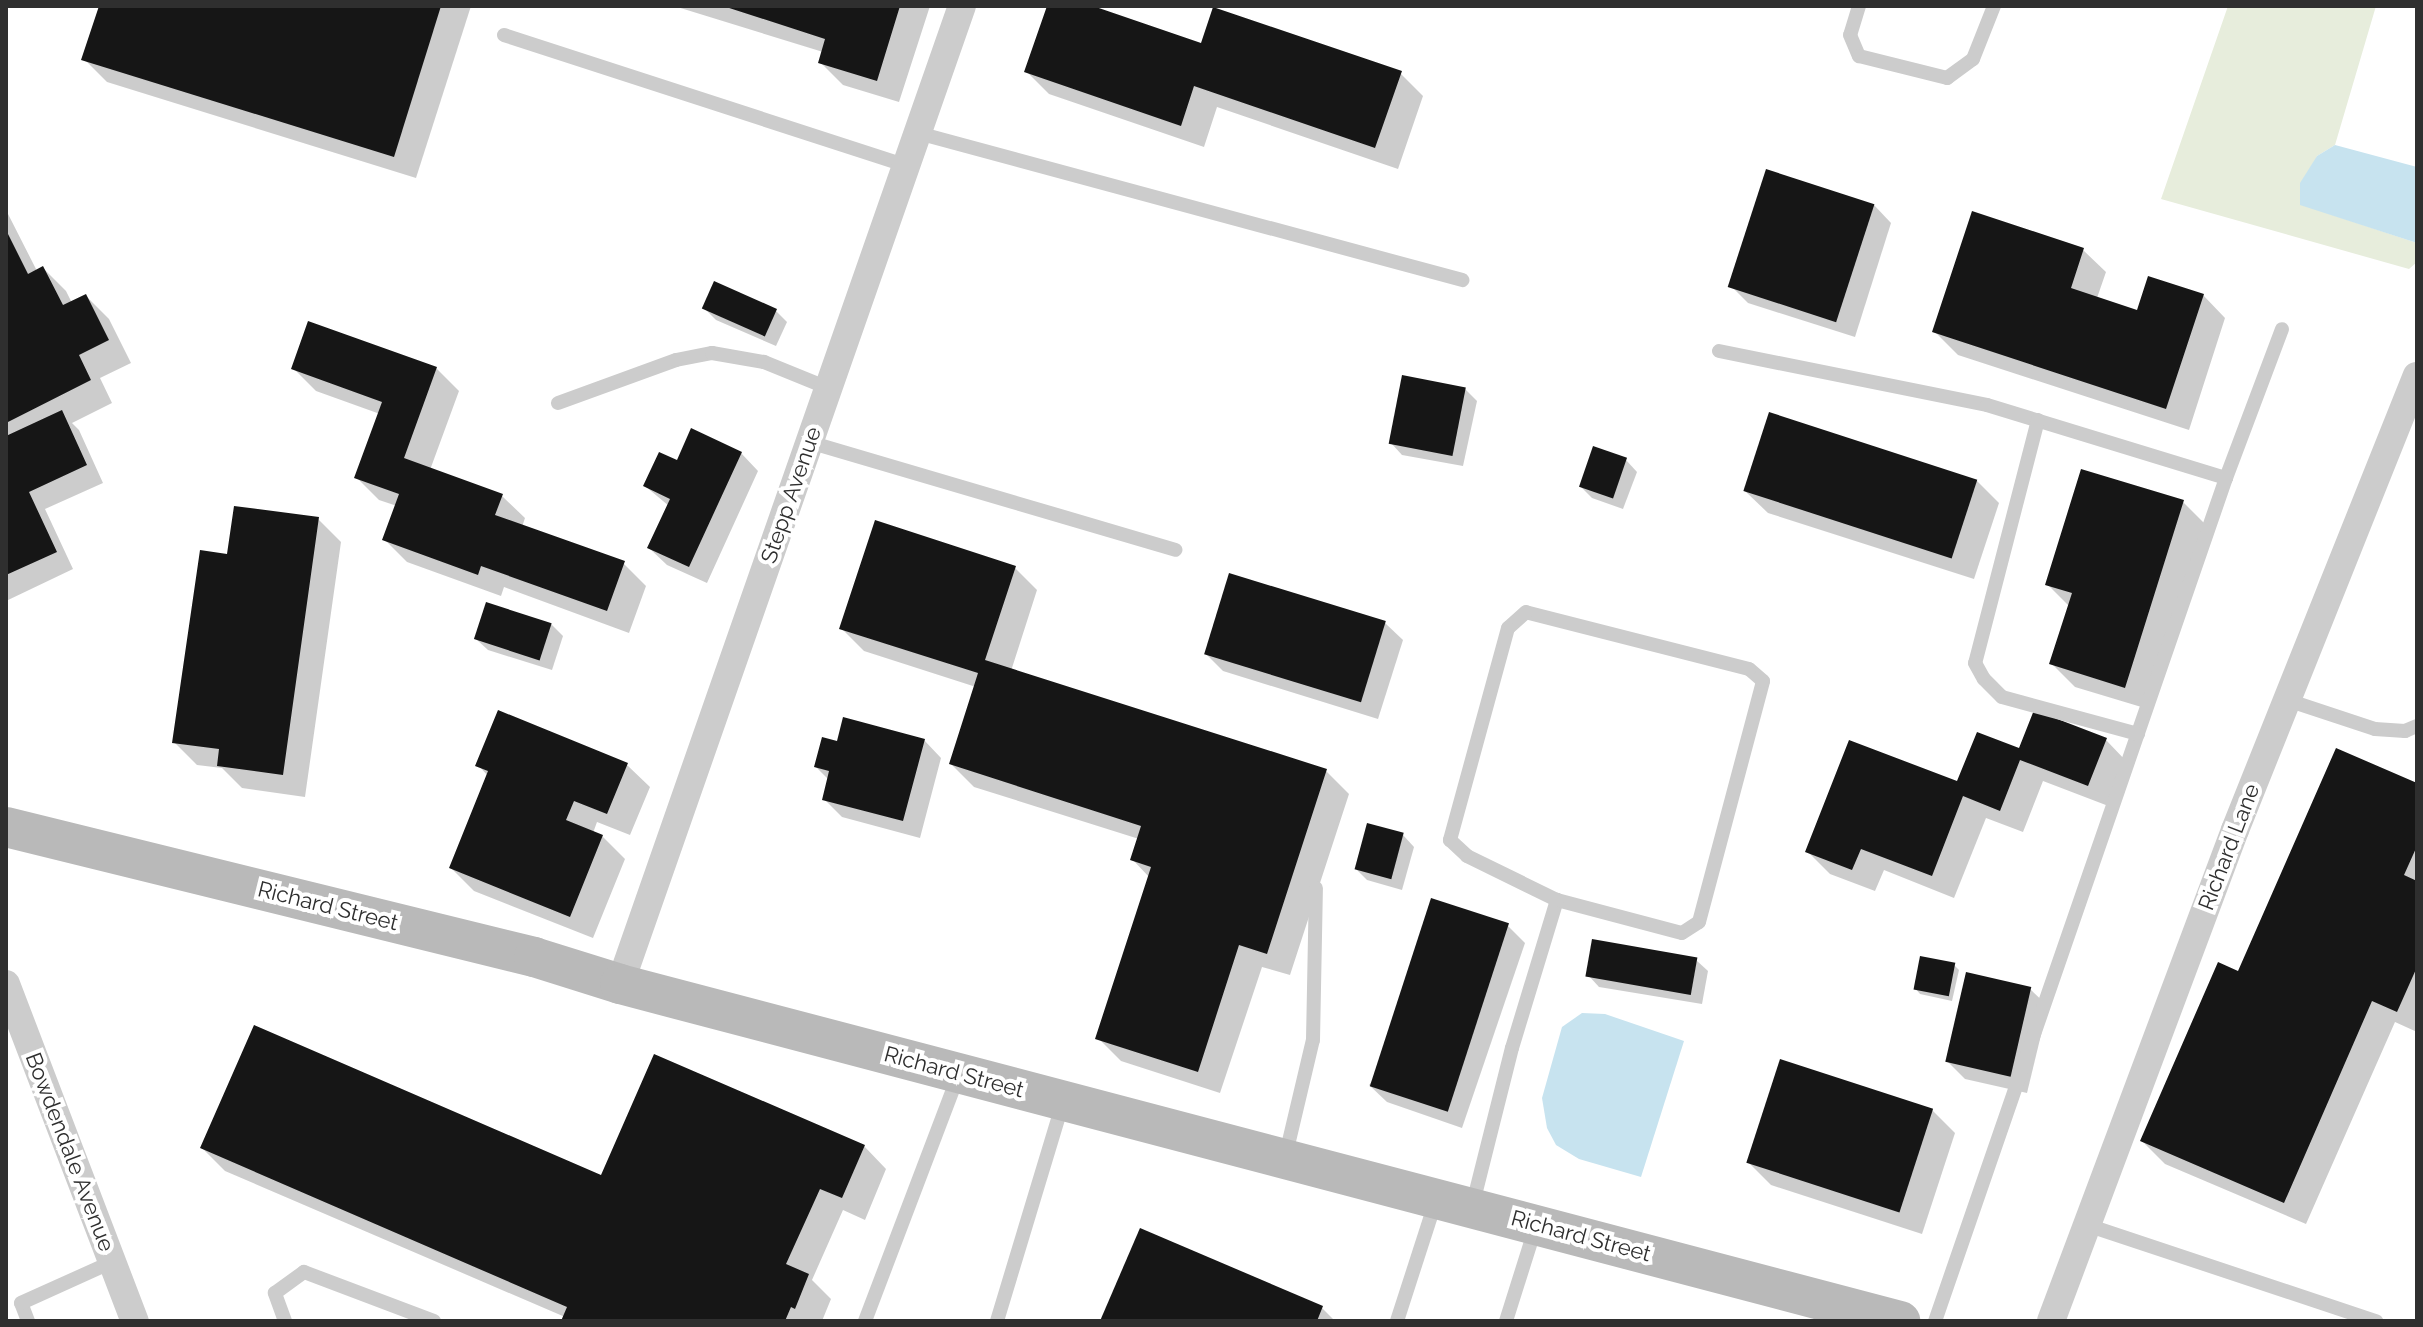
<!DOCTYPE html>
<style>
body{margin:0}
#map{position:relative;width:2423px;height:1327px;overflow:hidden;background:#fff;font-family:Raleway,sans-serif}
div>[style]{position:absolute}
.green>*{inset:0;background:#e7eddc}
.water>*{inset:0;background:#c7e3ef}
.shadow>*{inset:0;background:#0003}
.building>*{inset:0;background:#161616;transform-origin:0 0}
.lane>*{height:14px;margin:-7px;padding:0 7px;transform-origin:7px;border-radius:7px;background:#ccc}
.street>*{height:28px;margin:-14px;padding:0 14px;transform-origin:14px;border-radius:14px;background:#ccc}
.secondary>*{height:40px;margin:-20px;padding:0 20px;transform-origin:20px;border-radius:20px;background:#b9b9b9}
span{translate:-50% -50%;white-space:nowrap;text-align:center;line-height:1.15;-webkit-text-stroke:8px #fff;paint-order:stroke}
.street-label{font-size:22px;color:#2f2f2f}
.frame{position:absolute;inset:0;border:8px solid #2f2f2f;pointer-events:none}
</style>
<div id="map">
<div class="green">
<div style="clip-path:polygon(2228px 6px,2376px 6px,2335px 145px,2317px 156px,2300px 204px,2417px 243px,2417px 262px,2409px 269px,2161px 199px)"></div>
</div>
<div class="water">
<div style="clip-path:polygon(2335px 145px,2417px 167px,2417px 243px,2300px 205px,2300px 183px,2317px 156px)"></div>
<div style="clip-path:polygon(1582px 1013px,1605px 1014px,1684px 1041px,1641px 1177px,1579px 1159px,1556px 1145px,1547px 1128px,1542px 1098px,1562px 1027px)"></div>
</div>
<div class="shadow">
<div style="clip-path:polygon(101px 6px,471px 6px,416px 178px,107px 82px,84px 59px)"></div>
<div style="clip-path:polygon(674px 6px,930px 6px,899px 102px,843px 85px,820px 62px,823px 52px)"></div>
<div style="clip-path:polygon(1049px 6px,1087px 6px,1202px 45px,1400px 73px,1423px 96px,1398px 169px,1217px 107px,1204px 147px,1049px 94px,1026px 71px)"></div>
<div style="clip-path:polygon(1874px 205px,1891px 223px,1855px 337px,1748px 303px,1731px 286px)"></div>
<div style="clip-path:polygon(6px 210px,37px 271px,43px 268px,66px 291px,72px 303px,86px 296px,109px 319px,131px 363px,100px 378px,112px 403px,72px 423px,79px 430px,103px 483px,45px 509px,73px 569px,6px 601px,6px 438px,9px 437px,6px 434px)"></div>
<div style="clip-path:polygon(2083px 250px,2106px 272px,2097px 298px,2138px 312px,2203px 295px,2225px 318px,2189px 430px,1958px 355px,1935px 332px)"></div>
<div style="clip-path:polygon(704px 308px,775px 310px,787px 322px,776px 346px,716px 320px)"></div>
<div style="clip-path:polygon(293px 368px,436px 368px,459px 391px,430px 470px,502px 496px,525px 518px,522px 527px,623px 563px,646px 586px,629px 633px,504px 587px,501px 596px,407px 562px,385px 540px,397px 506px,379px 500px,356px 477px,380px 414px,316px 391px)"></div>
<div style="clip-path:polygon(1465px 389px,1477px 401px,1463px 466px,1402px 455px,1391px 443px)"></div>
<div style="clip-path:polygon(741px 453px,758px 471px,707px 583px,667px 565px,649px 548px,669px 506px,645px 486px,678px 463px)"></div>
<div style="clip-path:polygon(1626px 460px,1637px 472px,1623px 509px,1592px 498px,1580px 486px)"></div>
<div style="clip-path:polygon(1976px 480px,1999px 503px,1974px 579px,1768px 513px,1745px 491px)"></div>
<div style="clip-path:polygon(2183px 502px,2206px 525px,2148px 709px,2075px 687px,2052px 664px,2070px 607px,2047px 584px)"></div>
<div style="clip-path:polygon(318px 519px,341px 542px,305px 797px,242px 788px,222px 768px,197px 765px,174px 742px,229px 556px)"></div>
<div style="clip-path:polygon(1015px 568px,1037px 590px,1011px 671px,1326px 771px,1349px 794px,1290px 975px,1262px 967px,1220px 1093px,1121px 1061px,1098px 1038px,1150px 878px,1132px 859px,1139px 839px,974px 787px,951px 764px,976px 687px,864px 651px,841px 628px)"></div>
<div style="clip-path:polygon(1385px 623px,1403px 640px,1378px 719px,1223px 671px,1206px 654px)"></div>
<div style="clip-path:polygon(551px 624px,563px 636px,552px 670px,488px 650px,476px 639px)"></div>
<div style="clip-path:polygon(924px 740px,941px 758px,920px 838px,842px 817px,824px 799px,829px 780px,816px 767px,838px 744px)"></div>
<div style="clip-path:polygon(2106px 740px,2128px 763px,2111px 807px,2043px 781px,2023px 832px,1986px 818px,1954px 898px,1884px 870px,1875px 891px,1830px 874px,1807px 851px,1958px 784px,2020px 751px)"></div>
<div style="clip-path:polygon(478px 765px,627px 765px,650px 787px,630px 835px,597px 822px,593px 833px,602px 836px,625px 859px,593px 938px,474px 891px,451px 868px,488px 776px)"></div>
<div style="clip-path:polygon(2417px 785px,2417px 1032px,2395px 1022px,2306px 1224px,2165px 1164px,2142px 1141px,2239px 974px)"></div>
<div style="clip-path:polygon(1403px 835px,1414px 847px,1402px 890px,1367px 880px,1356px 869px)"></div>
<div style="clip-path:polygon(1508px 926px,1525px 943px,1462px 1128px,1387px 1102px,1369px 1085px)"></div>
<div style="clip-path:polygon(1696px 960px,1708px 971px,1702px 1004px,1599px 987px,1588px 975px)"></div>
<div style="clip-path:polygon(1954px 965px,1959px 970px,1952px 1001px,1920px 994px,1915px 988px)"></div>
<div style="clip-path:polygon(2030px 989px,2048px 1006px,2027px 1093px,1965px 1079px,1947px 1061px)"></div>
<div style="clip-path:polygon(1932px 1110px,1955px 1133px,1922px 1234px,1771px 1185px,1748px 1162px)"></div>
<div style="clip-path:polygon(864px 1146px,886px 1169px,865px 1220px,843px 1210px,812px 1280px,831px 1299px,822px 1321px,563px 1321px,565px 1317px,225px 1171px,202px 1148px,602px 1178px)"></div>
<div style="clip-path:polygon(1322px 1308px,1335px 1321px,1103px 1321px)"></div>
</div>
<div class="building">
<div style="clip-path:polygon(99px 6px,441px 6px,394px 157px,81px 60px)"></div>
<div style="clip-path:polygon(723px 6px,900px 6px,877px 81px,818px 63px,825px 39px)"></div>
<div style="clip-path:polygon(1047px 6px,1093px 6px,1201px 43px,1213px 7px,1402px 71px,1375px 148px,1194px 86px,1181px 126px,1024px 72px)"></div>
<div style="left:1766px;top:169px;width:114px;height:124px;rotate:18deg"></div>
<div style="clip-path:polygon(1972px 211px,2084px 248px,2071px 288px,2137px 310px,2148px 276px,2204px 294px,2166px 409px,1932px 332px)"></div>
<div style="clip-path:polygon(6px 230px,28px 274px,43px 266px,63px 305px,86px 294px,109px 340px,79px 355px,91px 380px,6px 423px)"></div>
<div style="left:714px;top:281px;width:69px;height:30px;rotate:24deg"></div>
<div style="clip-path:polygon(308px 321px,437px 367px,404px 458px,503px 494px,495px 515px,625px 561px,607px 611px,481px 566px,478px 575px,382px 540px,399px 494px,354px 478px,382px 402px,291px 369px)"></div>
<div style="left:1402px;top:375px;width:65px;height:70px;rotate:11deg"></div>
<div style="clip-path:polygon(62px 410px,87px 465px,29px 492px,57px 552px,6px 575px,6px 436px)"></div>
<div style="left:1769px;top:412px;width:219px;height:83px;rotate:18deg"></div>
<div style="clip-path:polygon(691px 428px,742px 452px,689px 567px,647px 548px,670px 499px,643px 486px,659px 452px,677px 460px)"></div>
<div style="left:1593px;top:446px;width:36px;height:43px;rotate:19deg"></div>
<div style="clip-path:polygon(2081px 469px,2184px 500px,2125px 688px,2049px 664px,2072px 593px,2045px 585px)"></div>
<div style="clip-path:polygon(234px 506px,319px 517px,283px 775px,217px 766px,219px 749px,172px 743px,200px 550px,227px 554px)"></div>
<div style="clip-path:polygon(875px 520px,1016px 566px,985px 660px,1327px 769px,1267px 954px,1239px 945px,1198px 1072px,1095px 1039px,1151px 867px,1130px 860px,1141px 826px,949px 764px,978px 673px,839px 629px)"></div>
<div style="left:1229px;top:573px;width:164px;height:85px;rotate:17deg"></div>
<div style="left:486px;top:602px;width:69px;height:39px;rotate:18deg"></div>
<div style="clip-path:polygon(498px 710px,628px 763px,607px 814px,574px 801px,566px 820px,603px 835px,570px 917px,449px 868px,488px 771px,475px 766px)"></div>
<div style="clip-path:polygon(2034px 710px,2107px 738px,2088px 786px,2020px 760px,2000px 811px,1963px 796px,1932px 876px,1861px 849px,1852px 870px,1805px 852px,1849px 740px,1957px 781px,1977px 732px,2019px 748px)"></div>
<div style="clip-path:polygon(843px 717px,925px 739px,903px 821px,822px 800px,829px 771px,814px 767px,822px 737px,837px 741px)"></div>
<div style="clip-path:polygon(2336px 748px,2417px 783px,2417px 846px,2404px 875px,2417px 881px,2417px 967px,2397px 1012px,2372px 1001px,2284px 1203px,2140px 1141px,2218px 962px,2238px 971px)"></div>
<div style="left:1367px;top:823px;width:38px;height:48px;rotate:15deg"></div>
<div style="left:1431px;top:898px;width:82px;height:198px;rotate:18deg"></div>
<div style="left:1592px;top:939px;width:107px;height:38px;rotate:10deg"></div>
<div style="left:1920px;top:956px;width:36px;height:34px;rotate:11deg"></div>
<div style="left:1966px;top:972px;width:67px;height:92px;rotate:13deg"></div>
<div style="clip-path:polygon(254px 1025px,601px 1175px,654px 1054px,865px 1145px,842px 1198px,820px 1189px,786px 1264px,809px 1274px,795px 1309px,791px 1307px,785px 1321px,561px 1321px,567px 1307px,200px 1148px)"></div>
<div style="left:1780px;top:1059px;width:161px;height:109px;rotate:18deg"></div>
<div style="clip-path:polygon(1140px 1228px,1323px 1306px,1317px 1321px,1100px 1321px)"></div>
</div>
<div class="lane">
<div style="left:1859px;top:6px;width:30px;rotate:107deg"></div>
<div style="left:1850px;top:35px;width:23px;rotate:67deg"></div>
<div style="left:1859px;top:56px;width:91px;rotate:14deg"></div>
<div style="left:1947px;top:78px;width:32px;rotate:-36deg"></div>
<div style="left:1973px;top:59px;width:57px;rotate:-68.4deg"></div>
<div style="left:504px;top:35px;width:423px;rotate:18deg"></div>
<div style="left:918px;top:133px;width:564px;rotate:15.12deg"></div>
<div style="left:1719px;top:351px;width:273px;rotate:11.4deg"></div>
<div style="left:1987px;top:405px;width:250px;rotate:17deg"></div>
<div style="left:2226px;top:478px;width:892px;rotate:109.04deg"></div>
<div style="left:558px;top:403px;width:126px;rotate:-20deg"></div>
<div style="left:676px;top:360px;width:37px;rotate:-11deg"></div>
<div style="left:712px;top:353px;width:53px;rotate:9.8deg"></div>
<div style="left:764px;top:362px;width:69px;rotate:22.1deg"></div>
<div style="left:2038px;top:420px;width:251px;rotate:104.5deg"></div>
<div style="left:1975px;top:663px;width:18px;rotate:61deg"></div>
<div style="left:1984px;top:679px;width:25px;rotate:45deg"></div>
<div style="left:2002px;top:697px;width:141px;rotate:15.2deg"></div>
<div style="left:809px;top:442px;width:382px;rotate:16.4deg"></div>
<div style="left:2226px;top:478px;width:159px;rotate:-69.4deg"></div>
<div style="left:2287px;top:700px;width:93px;rotate:18.2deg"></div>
<div style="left:2375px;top:729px;width:30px;rotate:4deg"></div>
<div style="left:2405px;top:731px;width:13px;rotate:-23deg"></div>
<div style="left:1285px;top:1158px;width:121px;rotate:-76.7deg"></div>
<div style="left:1313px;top:1040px;width:152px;rotate:-88.9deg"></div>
<div style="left:1472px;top:1207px;width:164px;rotate:-75.9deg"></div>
<div style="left:1512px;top:1048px;width:155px;rotate:-73.1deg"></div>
<div style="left:1557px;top:900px;width:129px;rotate:14.8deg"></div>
<div style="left:1682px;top:933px;width:20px;rotate:-33deg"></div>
<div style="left:1699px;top:922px;width:249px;rotate:-75.1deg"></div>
<div style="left:1763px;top:681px;width:18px;rotate:-139deg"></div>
<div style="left:1749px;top:669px;width:230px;rotate:-165.7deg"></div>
<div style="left:1526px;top:612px;width:24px;rotate:138deg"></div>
<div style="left:1508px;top:628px;width:220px;rotate:105.3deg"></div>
<div style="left:1450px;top:840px;width:23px;rotate:43deg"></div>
<div style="left:1467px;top:856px;width:100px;rotate:26.1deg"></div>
<div style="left:2087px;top:1225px;width:305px;rotate:18.4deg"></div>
<div style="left:28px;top:1321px;width:19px;rotate:-111deg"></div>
<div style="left:21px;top:1303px;width:100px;rotate:-24.3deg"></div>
<div style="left:285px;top:1321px;width:30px;rotate:-110deg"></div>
<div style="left:275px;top:1293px;width:36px;rotate:-36deg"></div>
<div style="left:304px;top:1272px;width:139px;rotate:20.7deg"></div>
<div style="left:865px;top:1321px;width:264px;rotate:-69.2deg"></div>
<div style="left:997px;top:1321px;width:228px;rotate:-73.2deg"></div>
<div style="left:1397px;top:1321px;width:124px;rotate:-72.1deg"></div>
<div style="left:1506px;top:1321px;width:100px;rotate:-72.5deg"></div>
</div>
<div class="street">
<div style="left:6px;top:984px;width:361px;rotate:69.1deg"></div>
<div style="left:620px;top:984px;width:1036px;rotate:-70.73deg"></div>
<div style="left:2051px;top:1321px;width:524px;rotate:-69.46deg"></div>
<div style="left:2235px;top:830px;width:489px;rotate:-68.2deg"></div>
</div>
<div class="secondary">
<div style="left:6px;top:827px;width:544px;rotate:13.83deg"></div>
<div style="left:534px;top:957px;width:90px;rotate:17.4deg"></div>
<div style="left:620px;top:984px;width:1324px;rotate:14.75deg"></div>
</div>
<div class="street-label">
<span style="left:791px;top:495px;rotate:-71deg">Stepp Avenue</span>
<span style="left:2229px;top:847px;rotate:-69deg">Richard Lane</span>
<span style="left:328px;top:906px;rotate:14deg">Richard Street</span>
<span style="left:954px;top:1072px;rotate:15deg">Richard Street</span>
<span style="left:70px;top:1152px;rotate:69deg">Bowdendale Avenue</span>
<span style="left:1581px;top:1236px;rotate:15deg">Richard Street</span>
</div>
<div class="frame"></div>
</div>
